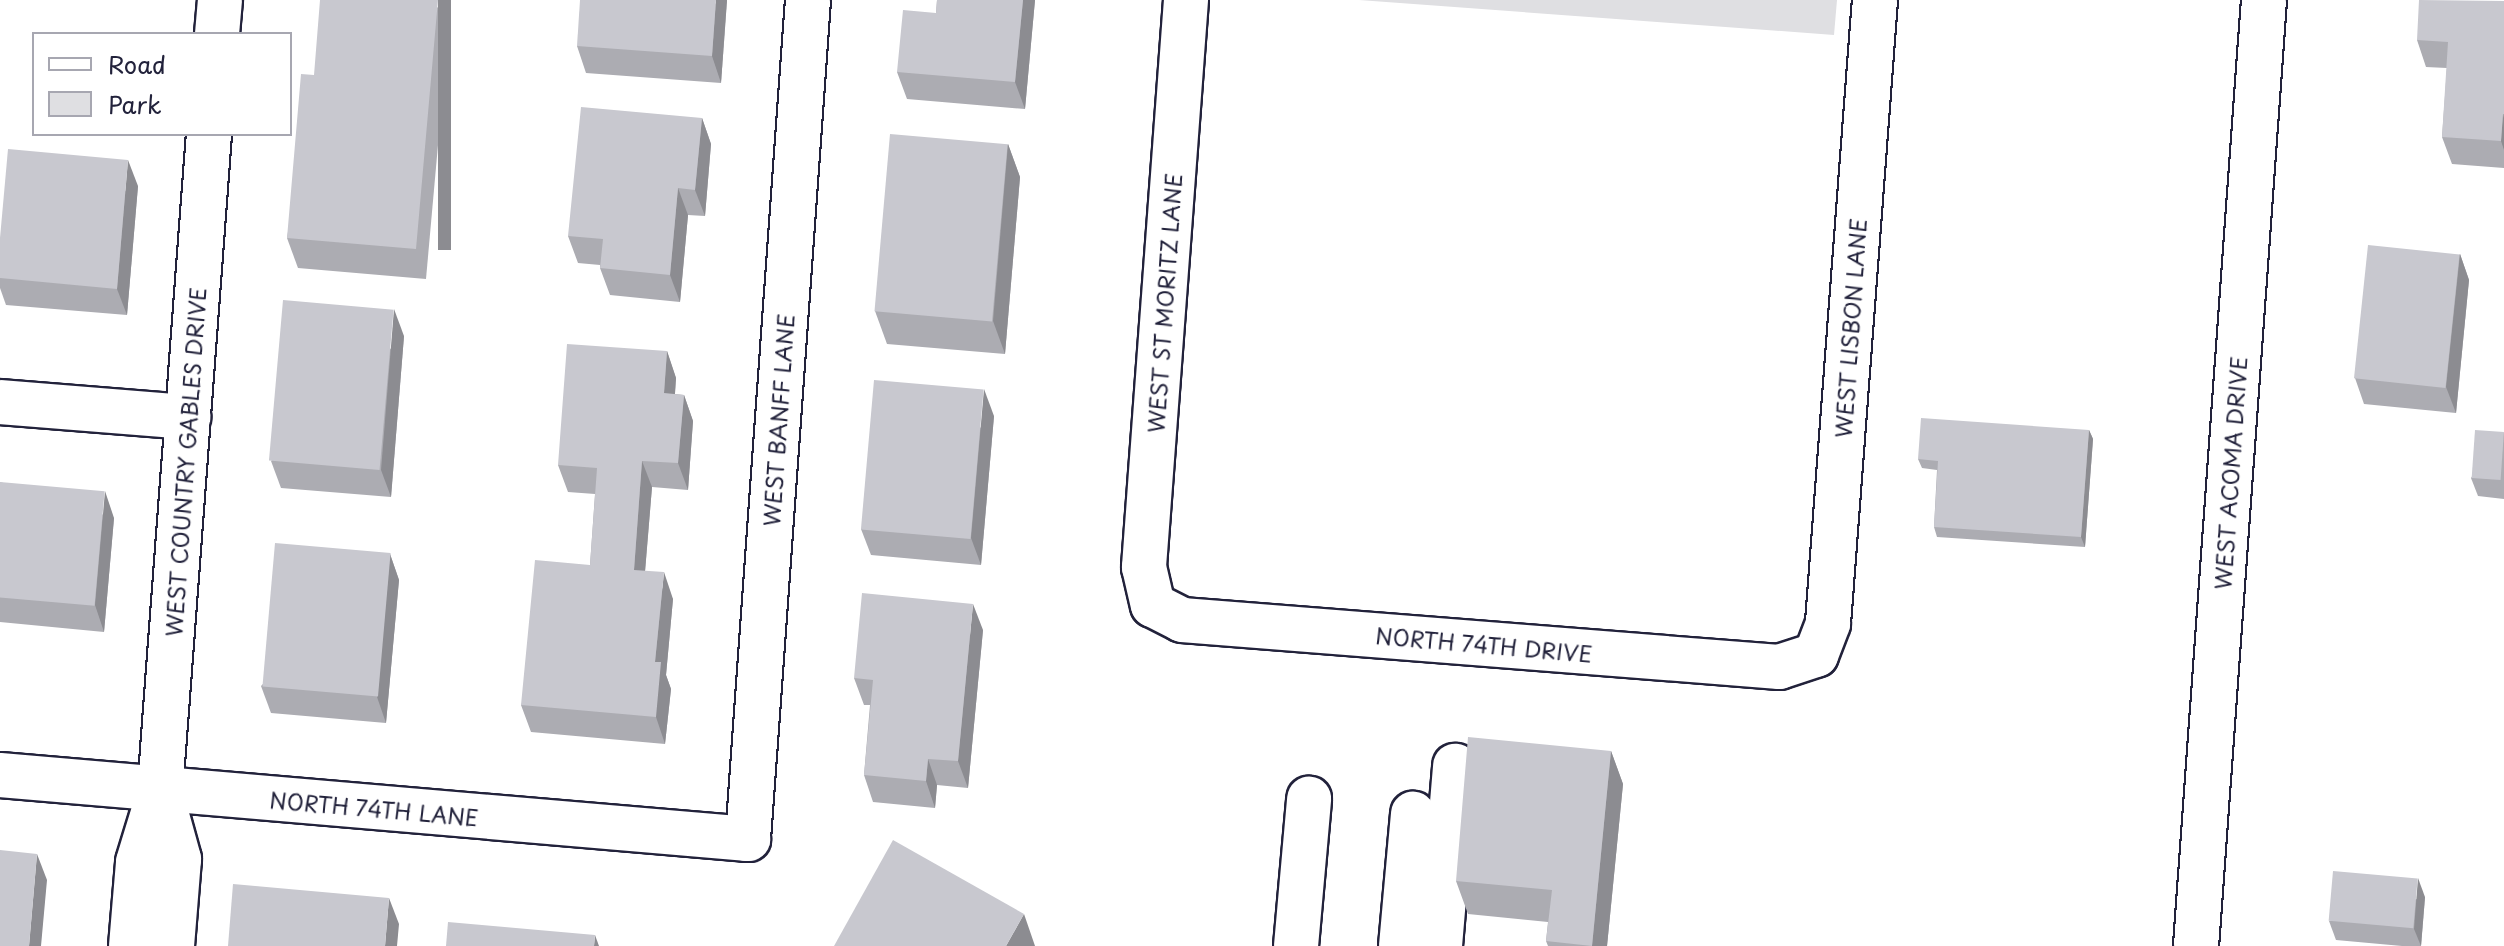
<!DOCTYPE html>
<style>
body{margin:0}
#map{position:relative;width:2504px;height:946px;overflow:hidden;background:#fff;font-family:"Playpen Sans",sans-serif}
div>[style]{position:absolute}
.green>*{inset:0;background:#dfdfe2}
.roads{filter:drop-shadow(2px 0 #22223b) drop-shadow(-2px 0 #22223b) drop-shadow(0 2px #22223b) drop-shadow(0 -2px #22223b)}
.minor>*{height:44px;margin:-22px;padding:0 22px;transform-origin:22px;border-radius:22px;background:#fff}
.wall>*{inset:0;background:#acacb2}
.shaded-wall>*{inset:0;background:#8c8c91;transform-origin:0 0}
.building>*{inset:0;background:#c8c8cf;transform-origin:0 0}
span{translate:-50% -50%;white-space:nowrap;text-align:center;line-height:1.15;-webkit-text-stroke:6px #fff;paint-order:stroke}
.street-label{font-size:22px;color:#22223b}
.legend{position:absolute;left:32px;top:32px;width:260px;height:104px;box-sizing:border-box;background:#fff;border:2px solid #a7a7b1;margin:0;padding:10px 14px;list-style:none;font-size:24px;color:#22223b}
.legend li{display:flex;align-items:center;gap:16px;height:40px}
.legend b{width:40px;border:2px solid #a7a7b1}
</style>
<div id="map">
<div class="green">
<div style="clip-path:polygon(1359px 0,1837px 0,1834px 35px)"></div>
</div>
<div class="roads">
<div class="minor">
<div style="left:1186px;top:0;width:569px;rotate:94.24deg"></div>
<div style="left:1144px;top:567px;width:39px;rotate:77deg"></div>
<div style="left:1153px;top:605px;width:33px;rotate:27deg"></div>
<div style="left:1182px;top:620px;width:599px;rotate:4.5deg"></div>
<div style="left:1779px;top:667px;width:39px;rotate:-18deg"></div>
<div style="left:1816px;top:655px;width:34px;rotate:-69deg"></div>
<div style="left:1828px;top:623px;width:625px;rotate:-85.69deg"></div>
<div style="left:217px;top:34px;width:34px;rotate:-85deg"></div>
<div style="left:0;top:402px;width:189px;rotate:4.6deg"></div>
<div style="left:0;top:775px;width:751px;rotate:4.89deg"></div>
<div style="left:748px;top:839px;width:841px;rotate:-85.91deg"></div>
<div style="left:160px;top:790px;width:72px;rotate:74.6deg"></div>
<div style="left:179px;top:859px;width:87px;rotate:94.6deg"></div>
<div style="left:131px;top:946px;width:84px;rotate:-85.2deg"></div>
<div style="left:138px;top:862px;width:75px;rotate:-73deg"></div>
<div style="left:160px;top:790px;width:658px;rotate:-85.73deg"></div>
<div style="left:1296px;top:946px;width:148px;rotate:-84.9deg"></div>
<div style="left:1401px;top:946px;width:133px;rotate:-84.8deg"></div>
<div style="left:1440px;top:946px;width:181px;rotate:-85.2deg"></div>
<div style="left:2196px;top:946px;width:948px;rotate:-85.89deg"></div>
</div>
</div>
<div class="wall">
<div style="clip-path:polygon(451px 0,426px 279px,298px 268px,287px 238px,314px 75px)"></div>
<div style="clip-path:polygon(727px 0,721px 83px,586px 73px,577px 46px)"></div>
<div style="clip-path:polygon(937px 0,1035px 0,1025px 109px,907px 99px,897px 72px,936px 13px)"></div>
<div style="clip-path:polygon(2504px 1px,2504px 168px,2452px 164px,2442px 137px,2447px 68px,2426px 67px,2417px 40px)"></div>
<div style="clip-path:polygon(702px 118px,711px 144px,705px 216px,688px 215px,680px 302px,610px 295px,600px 268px,600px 265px,578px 263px,568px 236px)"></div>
<div style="clip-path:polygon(1008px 144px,1020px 177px,1005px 354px,887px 344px,875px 311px)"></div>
<div style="clip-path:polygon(138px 186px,127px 315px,6px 305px,0 288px,0 238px)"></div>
<div style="clip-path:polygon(2460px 254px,2469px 280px,2456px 413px,2364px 404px,2355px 378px)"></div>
<div style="clip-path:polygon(404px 336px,391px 497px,281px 488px,271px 461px)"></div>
<div style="clip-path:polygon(667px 351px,676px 378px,675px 394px,684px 395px,693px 421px,688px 490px,652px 487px,645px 571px,673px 599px,666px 675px,671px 689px,665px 744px,531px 732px,521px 705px,590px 565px,595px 494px,568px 492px,558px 465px)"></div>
<div style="clip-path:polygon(994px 416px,981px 565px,871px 555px,861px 529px)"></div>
<div style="clip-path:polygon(2089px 430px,2093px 439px,2085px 547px,1937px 537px,1934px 527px,1937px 470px,1922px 468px,1918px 459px)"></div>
<div style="clip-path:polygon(2504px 432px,2504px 499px,2478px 496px,2471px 478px)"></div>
<div style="clip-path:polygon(0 482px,114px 518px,104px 632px,0 622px)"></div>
<div style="clip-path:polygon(390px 554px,399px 580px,386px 723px,271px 713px,261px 686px)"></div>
<div style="clip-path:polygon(983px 630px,968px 788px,937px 785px,935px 808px,873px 802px,864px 775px,870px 705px,864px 705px,854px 678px)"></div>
<div style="clip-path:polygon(1611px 751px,1623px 784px,1607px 946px,1548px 946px,1546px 941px,1548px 922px,1468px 914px,1456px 881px)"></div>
<div style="clip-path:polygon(2425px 897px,2421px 946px,2402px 946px,2336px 940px,2329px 921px)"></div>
</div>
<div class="shaded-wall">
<div style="left:438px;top:0;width:13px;height:250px"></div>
<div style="clip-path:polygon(716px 0,727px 0,721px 83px,712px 56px)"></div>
<div style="clip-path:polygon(1023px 0,1035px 0,1025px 109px,1015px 82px)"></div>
<div style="clip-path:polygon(2503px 114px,2504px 118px,2504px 150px,2501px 141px)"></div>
<div style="clip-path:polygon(702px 118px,711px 144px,705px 216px,695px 190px)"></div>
<div style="clip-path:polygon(1008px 144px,1020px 177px,1005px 354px,993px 321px)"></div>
<div style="clip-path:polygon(128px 160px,138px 186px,127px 315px,117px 289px)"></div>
<div style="clip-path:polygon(678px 188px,688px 215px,680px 302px,670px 275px)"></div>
<div style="clip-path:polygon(2460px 254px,2469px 280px,2456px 413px,2446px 387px)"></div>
<div style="clip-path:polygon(394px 309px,404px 336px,391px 497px,381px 470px)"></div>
<div style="clip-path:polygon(667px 351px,676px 378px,673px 420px,664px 393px)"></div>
<div style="clip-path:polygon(984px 389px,994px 416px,981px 565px,971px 538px)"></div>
<div style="clip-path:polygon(684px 395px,693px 421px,688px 490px,678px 463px)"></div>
<div style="clip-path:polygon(2089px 430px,2093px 439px,2085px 547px,2081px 537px)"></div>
<div style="clip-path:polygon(642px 461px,652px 487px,643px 596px,634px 570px)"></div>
<div style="clip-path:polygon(105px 491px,114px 518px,104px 632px,95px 605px)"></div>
<div style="clip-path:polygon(390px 554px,399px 580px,386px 723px,377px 697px)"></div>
<div style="clip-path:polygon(664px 572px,673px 599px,666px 675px,671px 689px,665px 744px,656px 717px,655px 662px)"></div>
<div style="clip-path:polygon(973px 604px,983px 630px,968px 788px,958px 761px)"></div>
<div style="clip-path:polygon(1611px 751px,1623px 784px,1607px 946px,1592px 946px)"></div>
<div style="clip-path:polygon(928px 759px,937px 785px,935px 808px,926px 781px)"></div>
<div style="clip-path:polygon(37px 854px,47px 880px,41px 946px,29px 946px)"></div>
<div style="clip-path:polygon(2418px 878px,2425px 897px,2421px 946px,2414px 929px)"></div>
<div style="clip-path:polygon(389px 898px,399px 924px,397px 946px,385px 946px)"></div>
<div style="clip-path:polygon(1024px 914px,1035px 946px,1006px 946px)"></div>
<div style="clip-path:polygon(595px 935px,599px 946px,594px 946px)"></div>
</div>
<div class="building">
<div style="clip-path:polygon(320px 0,438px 0,416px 249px,287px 238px,301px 74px,314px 75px)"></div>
<div style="clip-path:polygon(580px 0,716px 0,712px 56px,577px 46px)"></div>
<div style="clip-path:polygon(937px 0,1023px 0,1015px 82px,897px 72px,903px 10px,936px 13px)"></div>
<div style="clip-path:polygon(2419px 0,2504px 1px,2504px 114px,2503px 114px,2501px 141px,2442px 137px,2448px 42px,2417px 40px)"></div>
<div style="clip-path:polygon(581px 107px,702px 118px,695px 190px,678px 188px,670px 275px,600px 268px,603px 239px,568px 236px)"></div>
<div style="left:890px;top:134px;width:118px;height:178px;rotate:5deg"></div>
<div style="clip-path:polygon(8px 149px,128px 160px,117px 289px,0 278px,0 238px)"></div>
<div style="left:2368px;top:245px;width:92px;height:134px;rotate:6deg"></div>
<div style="left:283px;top:300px;width:111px;height:161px;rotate:5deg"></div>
<div style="clip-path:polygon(567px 344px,667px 351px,664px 393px,684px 395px,678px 463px,642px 461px,634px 570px,664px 572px,655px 662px,661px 662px,656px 717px,521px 705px,535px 560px,590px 565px,597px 468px,558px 465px)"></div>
<div style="left:874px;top:380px;width:110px;height:150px;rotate:5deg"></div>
<div style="clip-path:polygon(1921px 418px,2089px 430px,2081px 537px,1934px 527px,1938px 461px,1918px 459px)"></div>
<div style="left:2475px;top:430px;width:29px;height:48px;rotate:4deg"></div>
<div style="left:0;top:482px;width:105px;height:115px;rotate:5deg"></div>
<div style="left:275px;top:543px;width:116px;height:144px;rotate:5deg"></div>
<div style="clip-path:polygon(862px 593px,973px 604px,958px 761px,928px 759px,926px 781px,864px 775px,873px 680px,854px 678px)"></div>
<div style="clip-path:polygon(1468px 737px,1611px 751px,1592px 946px,1546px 941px,1552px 890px,1456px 881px)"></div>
<div style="clip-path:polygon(893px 840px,1024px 914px,1006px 946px,834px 946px)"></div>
<div style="clip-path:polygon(0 850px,37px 854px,29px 946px,0 946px)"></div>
<div style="left:2333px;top:871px;width:85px;height:50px;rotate:5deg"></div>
<div style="clip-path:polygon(233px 884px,389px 898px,385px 946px,228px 946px)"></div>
<div style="clip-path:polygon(448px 922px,595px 935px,594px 946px,446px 946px)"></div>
</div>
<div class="street-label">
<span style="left:1164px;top:303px;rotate:-86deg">WEST ST MORITZ LANE</span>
<span style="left:1850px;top:328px;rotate:-86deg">WEST LISBON LANE</span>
<span style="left:778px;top:420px;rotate:-86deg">WEST BANFF LANE</span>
<span style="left:185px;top:462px;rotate:-86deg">WEST COUNTRY GABLES DRIVE</span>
<span style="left:2230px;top:473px;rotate:-86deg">WEST ACOMA DRIVE</span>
<span style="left:1484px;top:644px;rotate:5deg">NORTH 74TH DRIVE</span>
<span style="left:374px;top:808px;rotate:5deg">NORTH 74TH LANE</span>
</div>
<ul class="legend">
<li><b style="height:10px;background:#fff"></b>Road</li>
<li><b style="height:22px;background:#dfdfe2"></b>Park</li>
</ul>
</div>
